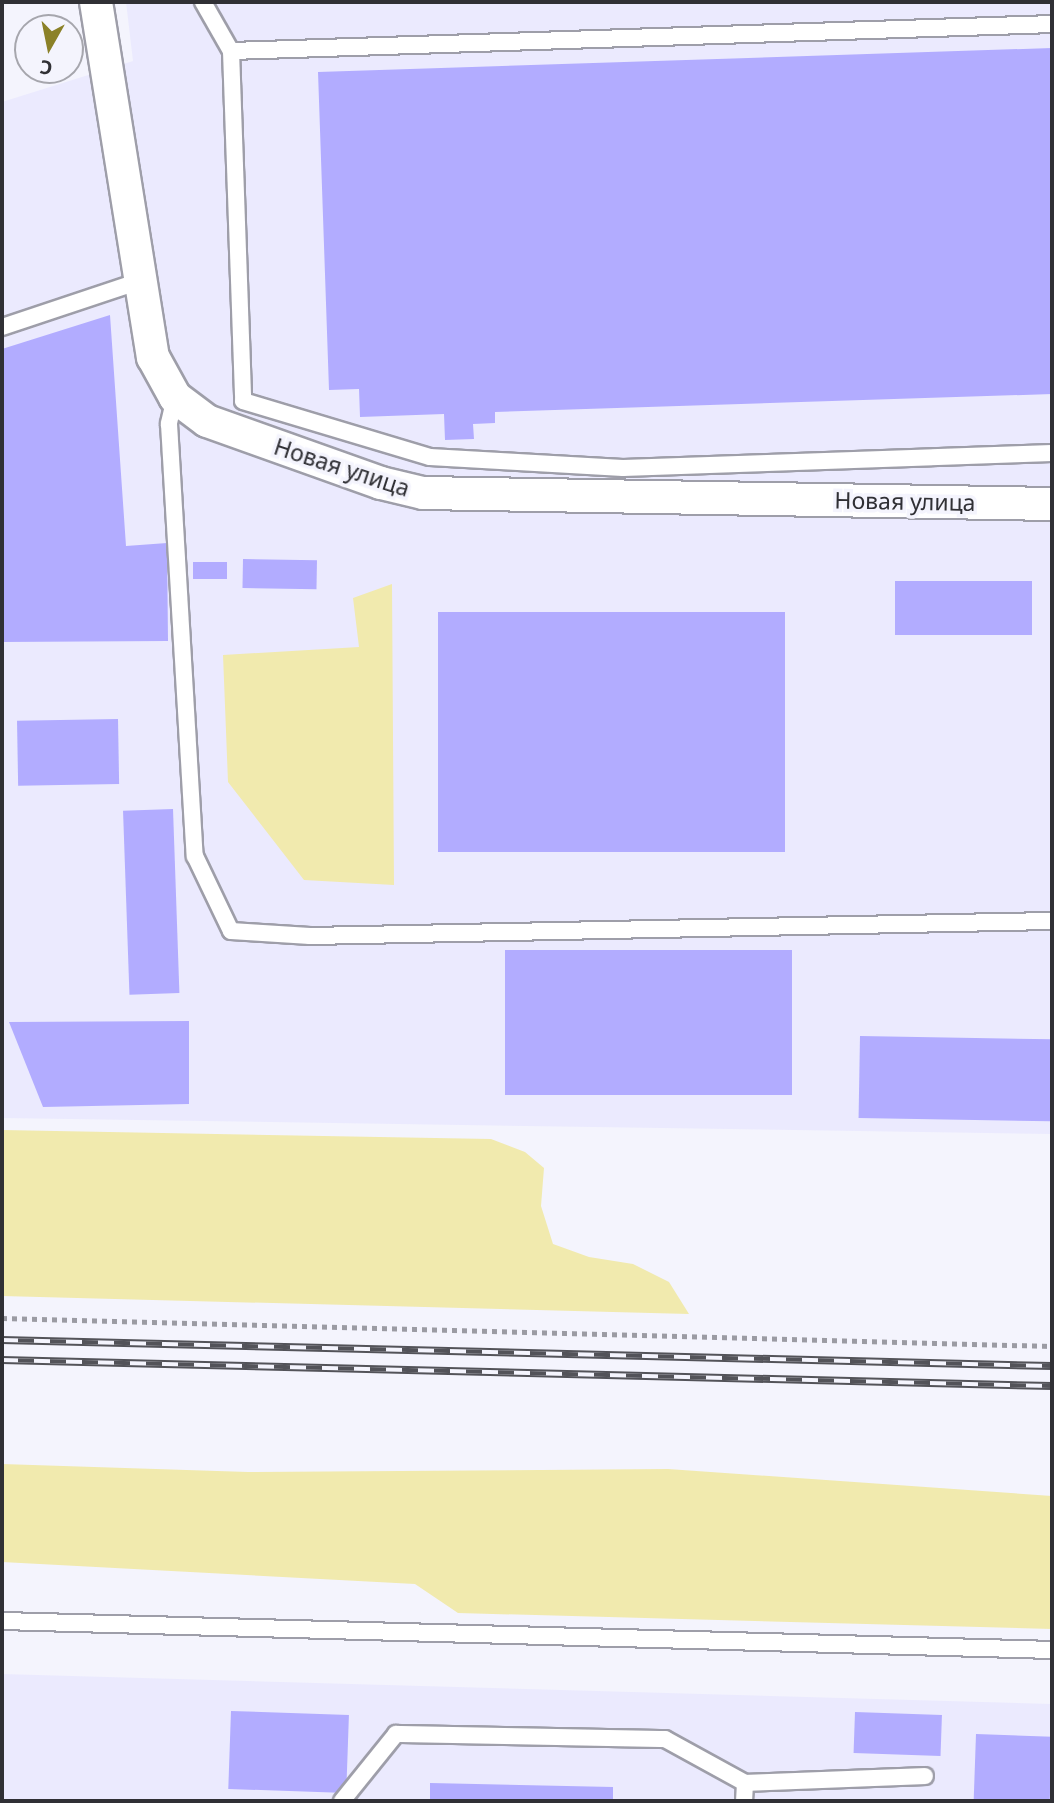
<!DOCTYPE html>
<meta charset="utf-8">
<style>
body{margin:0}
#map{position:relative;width:1054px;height:1803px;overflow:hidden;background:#f4f4fd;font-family:"Noto Sans",sans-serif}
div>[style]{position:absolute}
.built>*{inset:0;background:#ebeafe}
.green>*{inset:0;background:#f1eaae}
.building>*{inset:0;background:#b2acff;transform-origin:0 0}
.path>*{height:4.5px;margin-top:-2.25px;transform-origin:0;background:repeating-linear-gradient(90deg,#9b9ba3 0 5px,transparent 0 10px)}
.roads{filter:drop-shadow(2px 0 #9e9ea9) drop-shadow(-2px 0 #9e9ea9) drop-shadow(0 2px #9e9ea9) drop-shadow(0 -2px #9e9ea9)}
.service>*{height:16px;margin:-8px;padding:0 8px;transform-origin:8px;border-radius:8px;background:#fff}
.minor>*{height:32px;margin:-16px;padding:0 16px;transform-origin:16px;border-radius:16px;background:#fff}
.rail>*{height:8px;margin-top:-4px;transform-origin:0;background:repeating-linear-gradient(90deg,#f4f4fd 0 16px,#535359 0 32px);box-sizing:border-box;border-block:2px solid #535359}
span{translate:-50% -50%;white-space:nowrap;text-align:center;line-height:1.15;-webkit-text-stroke:7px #f4f4fd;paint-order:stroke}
.street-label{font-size:23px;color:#303035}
.frame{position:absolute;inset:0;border:4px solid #303035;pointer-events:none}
.north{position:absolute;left:14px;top:14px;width:70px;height:70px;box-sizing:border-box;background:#f4f4fd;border:2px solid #a6a6ad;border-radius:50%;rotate:189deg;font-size:19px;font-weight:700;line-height:28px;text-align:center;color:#303035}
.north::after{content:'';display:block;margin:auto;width:24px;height:32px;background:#8b8128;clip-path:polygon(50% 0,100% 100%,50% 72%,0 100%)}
</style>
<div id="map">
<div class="built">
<div style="clip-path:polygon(126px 2px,1052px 2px,1052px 1134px,2px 1118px,2px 102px,133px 61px)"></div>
<div style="clip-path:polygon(2px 1674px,1052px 1704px,1052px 1801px,2px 1801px)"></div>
</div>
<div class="green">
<div style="clip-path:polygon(392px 584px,394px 885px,304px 880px,228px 782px,223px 655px,359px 647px,353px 598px)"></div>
<div style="clip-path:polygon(2px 1130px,491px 1139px,525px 1152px,544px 1168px,541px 1206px,553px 1244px,589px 1257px,633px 1264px,669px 1282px,689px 1314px,2px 1296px)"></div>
<div style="clip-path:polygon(2px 1464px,248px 1472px,668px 1469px,1052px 1496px,1052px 1629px,458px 1613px,415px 1584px,2px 1562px)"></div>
</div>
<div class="building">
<div style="clip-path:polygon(1052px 48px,1052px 394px,495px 412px,495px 423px,473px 424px,474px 439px,445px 440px,444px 414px,360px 417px,359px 389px,329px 390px,318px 72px)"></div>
<div style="clip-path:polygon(110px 315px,126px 546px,167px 543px,168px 641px,2px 642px,2px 349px)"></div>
<div style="left:243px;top:559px;width:74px;height:29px;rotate:1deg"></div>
<div style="left:193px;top:562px;width:34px;height:17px"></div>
<div style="left:895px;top:581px;width:137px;height:54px"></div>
<div style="left:438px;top:612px;width:347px;height:240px"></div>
<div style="left:118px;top:719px;width:65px;height:101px;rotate:89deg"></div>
<div style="left:173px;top:809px;width:184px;height:50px;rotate:88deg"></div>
<div style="left:505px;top:950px;width:287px;height:145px"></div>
<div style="clip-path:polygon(189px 1021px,189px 1104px,43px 1107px,9px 1022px)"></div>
<div style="left:860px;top:1036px;width:192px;height:82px;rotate:1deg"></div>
<div style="left:231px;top:1711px;width:118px;height:78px;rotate:2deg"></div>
<div style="left:855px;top:1712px;width:87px;height:41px;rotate:2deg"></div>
<div style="left:976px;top:1734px;width:76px;height:67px;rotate:2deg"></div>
<div style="clip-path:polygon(430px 1783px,613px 1787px,613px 1801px,430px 1801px)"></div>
</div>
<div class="path">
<div style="left:2px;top:1318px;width:1050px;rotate:1.53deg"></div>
</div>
<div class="roads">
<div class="service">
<div style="left:203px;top:2px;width:56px;rotate:60.3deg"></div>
<div style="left:231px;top:51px;width:821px;rotate:-1.88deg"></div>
<div style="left:231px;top:51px;width:350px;rotate:88deg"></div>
<div style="left:243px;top:401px;width:195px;rotate:16.7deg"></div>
<div style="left:430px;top:457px;width:193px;rotate:3.3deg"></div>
<div style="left:623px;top:468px;width:429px;rotate:-2deg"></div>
<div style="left:2px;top:327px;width:145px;rotate:-18.4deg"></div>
<div style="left:175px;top:397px;width:28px;rotate:103deg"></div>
<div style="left:169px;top:424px;width:433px;rotate:86.6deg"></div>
<div style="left:195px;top:856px;width:83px;rotate:64.4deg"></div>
<div style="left:231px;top:931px;width:79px;rotate:3.6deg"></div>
<div style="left:310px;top:936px;width:742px;rotate:-1.16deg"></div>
<div style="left:2px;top:1621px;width:1050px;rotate:1.58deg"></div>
<div style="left:745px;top:1783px;width:180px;rotate:-2.2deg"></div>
<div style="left:342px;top:1801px;width:86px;rotate:-51.1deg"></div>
<div style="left:396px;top:1734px;width:269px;rotate:1.1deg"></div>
<div style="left:665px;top:1739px;width:91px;rotate:28.8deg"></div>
<div style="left:745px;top:1783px;width:18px;rotate:93deg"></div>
</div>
<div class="minor">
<div style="left:96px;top:2px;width:360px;rotate:80.9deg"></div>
<div style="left:153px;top:357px;width:46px;rotate:61.2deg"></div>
<div style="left:175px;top:397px;width:40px;rotate:37deg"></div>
<div style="left:207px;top:421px;width:185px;rotate:19.6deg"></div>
<div style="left:381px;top:483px;width:43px;rotate:13.4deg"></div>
<div style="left:423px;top:493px;width:629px;rotate:1deg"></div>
</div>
</div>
<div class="rail">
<div style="left:2px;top:1340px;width:1050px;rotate:1.42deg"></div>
<div style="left:2px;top:1360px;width:1050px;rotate:1.42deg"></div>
</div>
<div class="street-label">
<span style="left:342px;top:467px;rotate:18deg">Новая улица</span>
<span style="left:905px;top:501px;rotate:1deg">Новая улица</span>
</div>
<div class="frame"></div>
<div class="north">С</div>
</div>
